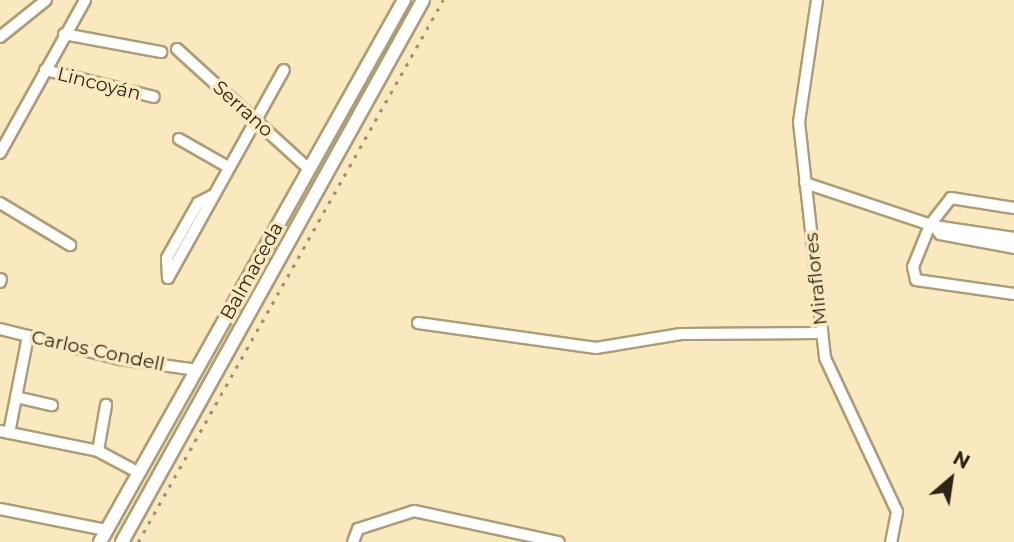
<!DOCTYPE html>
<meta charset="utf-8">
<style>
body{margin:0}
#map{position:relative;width:1014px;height:542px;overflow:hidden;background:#fae9bf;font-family:Montserrat,sans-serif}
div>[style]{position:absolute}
.roads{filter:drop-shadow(2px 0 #ad9d76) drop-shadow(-2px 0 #ad9d76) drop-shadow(0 2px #ad9d76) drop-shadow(0 -2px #ad9d76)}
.minor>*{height:10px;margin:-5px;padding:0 5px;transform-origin:5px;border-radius:5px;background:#fff}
.major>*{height:12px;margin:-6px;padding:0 6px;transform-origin:6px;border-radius:6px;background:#fff}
.rail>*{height:2.5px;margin-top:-1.25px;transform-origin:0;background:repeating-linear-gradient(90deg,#9d9173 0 3.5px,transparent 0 10.5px)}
span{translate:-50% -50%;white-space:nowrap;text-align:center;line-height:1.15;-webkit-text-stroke:7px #fae9bf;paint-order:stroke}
.street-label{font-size:19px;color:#2d2617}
.north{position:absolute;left:916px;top:444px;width:70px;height:70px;-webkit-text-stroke:5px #fae9bf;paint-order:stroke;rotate:29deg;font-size:19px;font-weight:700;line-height:28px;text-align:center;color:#2d2617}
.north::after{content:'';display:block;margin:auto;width:24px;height:32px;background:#2d2617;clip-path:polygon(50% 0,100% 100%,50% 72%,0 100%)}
</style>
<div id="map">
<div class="roads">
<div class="minor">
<div style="left:817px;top:0;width:123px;rotate:98.4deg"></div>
<div style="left:799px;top:122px;width:237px;rotate:83.7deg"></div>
<div style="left:825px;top:358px;width:170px;rotate:64.9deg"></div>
<div style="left:897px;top:512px;width:31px;rotate:101deg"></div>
<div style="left:64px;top:34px;width:99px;rotate:10.5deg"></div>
<div style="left:0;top:37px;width:59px;rotate:-38.8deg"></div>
<div style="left:177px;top:49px;width:177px;rotate:42.3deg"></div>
<div style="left:45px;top:70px;width:112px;rotate:13.9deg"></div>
<div style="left:179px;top:139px;width:56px;rotate:29.7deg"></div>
<div style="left:0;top:153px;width:175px;rotate:-60.9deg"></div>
<div style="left:805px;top:183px;width:136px;rotate:18.4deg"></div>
<div style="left:934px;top:226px;width:81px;rotate:8.5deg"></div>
<div style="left:0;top:203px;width:82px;rotate:31deg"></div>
<div style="left:1014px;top:208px;width:64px;rotate:-171deg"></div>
<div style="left:951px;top:198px;width:34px;rotate:128deg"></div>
<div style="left:930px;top:225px;width:45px;rotate:112deg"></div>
<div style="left:913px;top:267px;width:13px;rotate:77deg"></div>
<div style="left:916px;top:280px;width:99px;rotate:8.1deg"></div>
<div style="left:934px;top:226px;width:10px;rotate:53deg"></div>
<div style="left:940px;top:234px;width:75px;rotate:10.7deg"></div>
<div style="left:168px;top:278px;width:238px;rotate:-60.9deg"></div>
<div style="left:168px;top:278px;width:20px;rotate:-93deg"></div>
<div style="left:167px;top:258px;width:63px;rotate:-60.6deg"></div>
<div style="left:198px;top:203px;width:16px;rotate:-27deg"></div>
<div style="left:0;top:282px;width:3px;rotate:-72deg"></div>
<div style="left:418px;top:323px;width:180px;rotate:8deg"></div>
<div style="left:596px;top:348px;width:86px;rotate:-9.4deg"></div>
<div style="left:681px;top:334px;width:141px;rotate:-0.4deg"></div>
<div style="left:0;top:329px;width:123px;rotate:14.1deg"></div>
<div style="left:119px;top:359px;width:79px;rotate:8deg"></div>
<div style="left:16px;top:397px;width:37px;rotate:13deg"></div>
<div style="left:0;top:431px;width:100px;rotate:11.5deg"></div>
<div style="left:98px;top:451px;width:47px;rotate:-80.1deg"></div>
<div style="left:9px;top:433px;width:99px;rotate:-78.9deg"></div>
<div style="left:98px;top:451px;width:47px;rotate:28.2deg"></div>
<div style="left:0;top:509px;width:108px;rotate:11.2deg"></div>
<div style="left:353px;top:542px;width:14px;rotate:-69deg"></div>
<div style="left:358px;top:529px;width:59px;rotate:-17.8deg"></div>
<div style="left:414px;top:511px;width:148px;rotate:12.1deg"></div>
</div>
<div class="major">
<div style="left:100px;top:542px;width:621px;rotate:-60.71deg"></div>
<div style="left:122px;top:542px;width:620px;rotate:-60.95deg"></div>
</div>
</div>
<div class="rail">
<div style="left:138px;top:542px;width:622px;rotate:-60.63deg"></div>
</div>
<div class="street-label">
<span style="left:99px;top:84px;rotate:14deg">Lincoyán</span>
<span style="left:243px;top:109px;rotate:42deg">Serrano</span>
<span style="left:252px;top:271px;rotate:-61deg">Balmaceda</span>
<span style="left:816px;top:279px;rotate:-96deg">Miraflores</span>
<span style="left:98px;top:351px;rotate:12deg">Carlos Condell</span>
</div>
<div class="north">N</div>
</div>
